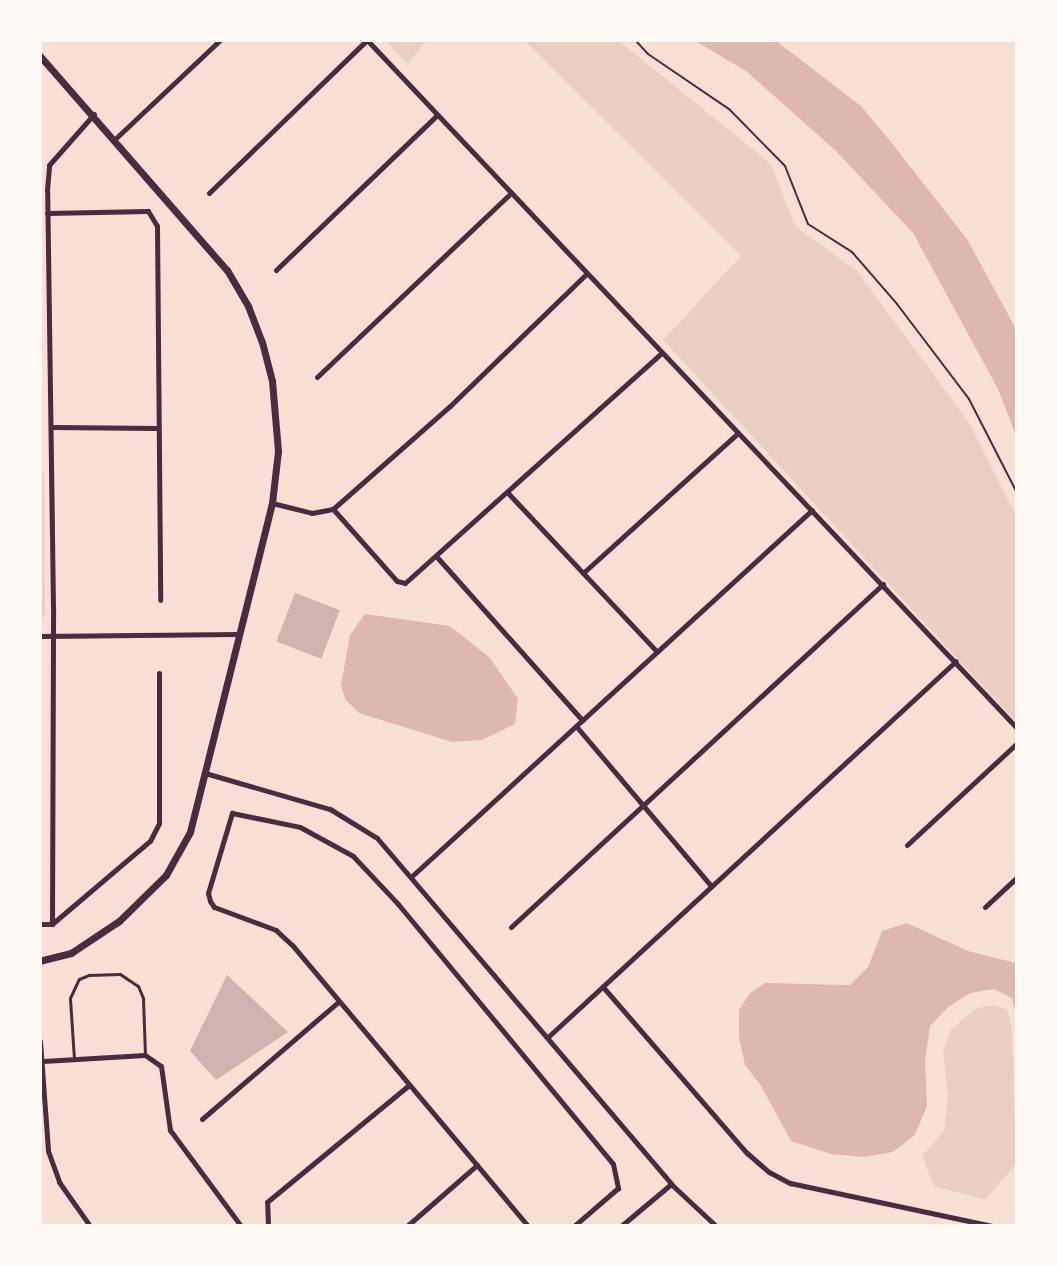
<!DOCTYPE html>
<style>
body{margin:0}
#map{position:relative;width:1057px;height:1266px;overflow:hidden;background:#f7e1d7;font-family:Manrope,sans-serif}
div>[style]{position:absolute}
.green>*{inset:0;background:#ebcfc5}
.water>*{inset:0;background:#dcb8b0}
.building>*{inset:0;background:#ccb4b1;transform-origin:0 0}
.path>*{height:2px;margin:-1px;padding:0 1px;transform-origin:1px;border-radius:1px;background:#4a2c40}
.service>*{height:3px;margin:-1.5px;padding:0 1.5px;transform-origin:1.5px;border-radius:1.5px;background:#4a2c40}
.minor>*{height:5px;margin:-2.5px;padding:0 2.5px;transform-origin:2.5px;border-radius:2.5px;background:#4a2c40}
.tertiary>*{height:7px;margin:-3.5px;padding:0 3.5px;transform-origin:3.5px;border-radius:3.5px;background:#4a2c40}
span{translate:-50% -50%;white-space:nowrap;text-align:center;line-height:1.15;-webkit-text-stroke:4.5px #fffaf5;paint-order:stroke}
.frame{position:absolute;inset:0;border:42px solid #fffaf5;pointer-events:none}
</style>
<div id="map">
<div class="green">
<div style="clip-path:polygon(386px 41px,426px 41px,408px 64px)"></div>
<div style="clip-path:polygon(525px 41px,619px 41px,771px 164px,795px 226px,857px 271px,970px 424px,1016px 516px,1016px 722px,663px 340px,741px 256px)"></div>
<div style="clip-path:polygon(41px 473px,44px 473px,45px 615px,41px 621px)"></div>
<div style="clip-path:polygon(994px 1005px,1008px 1010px,1012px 1027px,1016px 1164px,985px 1200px,934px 1186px,922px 1156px,944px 1131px,948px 1097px,943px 1052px,951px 1029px,977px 1008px)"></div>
</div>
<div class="water">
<div style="clip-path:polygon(695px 41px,776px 41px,861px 106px,883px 132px,967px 239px,1016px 329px,1016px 436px,998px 389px,913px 233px,836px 151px,746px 71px)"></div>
<div style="clip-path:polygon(365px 614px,450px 626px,490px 658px,518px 699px,515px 724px,482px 740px,452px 742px,359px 713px,345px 699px,341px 685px,350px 635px)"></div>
<div style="clip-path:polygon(907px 923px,968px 951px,1016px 963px,1016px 1014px,1012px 998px,994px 989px,970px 993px,948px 1007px,930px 1026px,925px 1061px,927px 1106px,915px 1135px,893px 1152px,864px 1157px,831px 1154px,791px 1141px,761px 1086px,745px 1065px,739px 1037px,739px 1010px,750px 993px,765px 983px,850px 985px,868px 967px,882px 931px)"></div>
</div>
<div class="building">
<div style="left:295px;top:593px;width:48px;height:52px;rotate:21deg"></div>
<div style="clip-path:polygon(227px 975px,288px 1032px,216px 1080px,190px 1051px)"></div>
</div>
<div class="path">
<div style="left:635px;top:40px;width:19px;rotate:47deg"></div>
<div style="left:648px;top:54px;width:98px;rotate:34.2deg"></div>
<div style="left:729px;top:109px;width:80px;rotate:45.5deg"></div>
<div style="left:785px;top:166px;width:62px;rotate:68.4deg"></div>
<div style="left:808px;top:224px;width:52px;rotate:32.5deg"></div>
<div style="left:852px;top:252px;width:69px;rotate:49.1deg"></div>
<div style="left:897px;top:304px;width:119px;rotate:52.8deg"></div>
<div style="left:969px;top:399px;width:103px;rotate:62.9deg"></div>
</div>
<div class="service">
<div style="left:74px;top:1059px;width:61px;rotate:-93.8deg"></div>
<div style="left:70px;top:998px;width:21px;rotate:-65deg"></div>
<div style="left:79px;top:979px;width:11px;rotate:-22deg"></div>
<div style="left:89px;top:975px;width:31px;rotate:-2deg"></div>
<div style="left:120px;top:974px;width:22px;rotate:34deg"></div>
<div style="left:138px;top:986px;width:13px;rotate:67deg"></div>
<div style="left:143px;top:998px;width:57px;rotate:88deg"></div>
</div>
<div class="minor">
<div style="left:367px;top:40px;width:945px;rotate:46.63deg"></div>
<div style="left:115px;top:139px;width:144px;rotate:-43.3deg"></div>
<div style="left:209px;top:193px;width:220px;rotate:-44.1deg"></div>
<div style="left:47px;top:213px;width:101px;rotate:-1.1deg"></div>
<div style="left:148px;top:211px;width:17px;rotate:59deg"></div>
<div style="left:157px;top:226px;width:374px;rotate:89.5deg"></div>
<div style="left:276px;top:270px;width:223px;rotate:-43.9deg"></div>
<div style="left:317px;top:377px;width:267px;rotate:-43.5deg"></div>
<div style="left:51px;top:427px;width:107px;rotate:0.5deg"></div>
<div style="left:507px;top:492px;width:219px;rotate:46.8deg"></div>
<div style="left:272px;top:503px;width:41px;rotate:14deg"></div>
<div style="left:312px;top:513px;width:21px;rotate:-11deg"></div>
<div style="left:333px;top:509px;width:156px;rotate:-41.4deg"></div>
<div style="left:450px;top:406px;width:190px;rotate:-44.1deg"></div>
<div style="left:333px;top:509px;width:96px;rotate:48.4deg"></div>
<div style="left:397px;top:581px;width:8px;rotate:14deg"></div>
<div style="left:405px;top:583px;width:344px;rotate:-41.9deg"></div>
<div style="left:436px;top:556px;width:220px;rotate:48.3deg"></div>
<div style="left:583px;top:573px;width:209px;rotate:-42.1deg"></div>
<div style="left:40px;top:636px;width:198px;rotate:-0.6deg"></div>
<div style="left:576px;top:726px;width:209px;rotate:49.8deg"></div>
<div style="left:205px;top:773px;width:130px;rotate:16.1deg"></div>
<div style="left:330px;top:809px;width:55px;rotate:31.7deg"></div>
<div style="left:377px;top:838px;width:454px;rotate:49.6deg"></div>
<div style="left:671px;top:1184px;width:62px;rotate:43deg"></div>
<div style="left:907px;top:845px;width:149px;rotate:-42.8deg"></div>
<div style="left:412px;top:876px;width:542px;rotate:-42.46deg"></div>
<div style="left:985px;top:907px;width:42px;rotate:-43.1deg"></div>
<div style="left:40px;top:924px;width:12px"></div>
<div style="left:52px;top:924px;width:317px;rotate:-89.8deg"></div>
<div style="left:53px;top:607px;width:417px;rotate:-90.8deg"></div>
<div style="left:47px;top:190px;width:25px;rotate:-85deg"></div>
<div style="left:49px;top:165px;width:68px;rotate:-48.6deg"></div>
<div style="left:52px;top:924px;width:128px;rotate:-40.3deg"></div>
<div style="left:150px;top:841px;width:20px;rotate:-63deg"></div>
<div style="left:159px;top:823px;width:150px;rotate:-90deg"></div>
<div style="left:511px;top:927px;width:506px;rotate:-42.68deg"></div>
<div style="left:603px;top:987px;width:220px;rotate:49.1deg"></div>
<div style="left:747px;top:1153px;width:29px;rotate:41deg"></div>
<div style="left:769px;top:1172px;width:24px;rotate:28deg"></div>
<div style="left:790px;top:1183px;width:208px;rotate:12deg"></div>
<div style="left:549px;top:1036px;width:553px;rotate:-42.66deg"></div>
<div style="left:40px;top:1041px;width:110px;rotate:85.8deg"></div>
<div style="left:48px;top:1151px;width:33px;rotate:70deg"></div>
<div style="left:59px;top:1182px;width:54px;rotate:54.8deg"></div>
<div style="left:43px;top:1061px;width:102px;rotate:-3.4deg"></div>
<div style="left:145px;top:1055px;width:19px;rotate:35deg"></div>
<div style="left:161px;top:1066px;width:65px;rotate:82deg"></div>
<div style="left:170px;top:1130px;width:119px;rotate:53.5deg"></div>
<div style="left:202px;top:1119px;width:179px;rotate:-40.7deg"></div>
<div style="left:268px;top:1226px;width:24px;rotate:-92deg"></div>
<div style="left:267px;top:1202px;width:184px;rotate:-39.5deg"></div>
<div style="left:407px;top:1226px;width:93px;rotate:-41.1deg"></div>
<div style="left:528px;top:1226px;width:366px;rotate:-130deg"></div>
<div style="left:293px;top:946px;width:23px;rotate:-137deg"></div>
<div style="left:276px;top:930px;width:66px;rotate:-159.6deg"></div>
<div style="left:214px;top:907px;width:7px;rotate:-124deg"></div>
<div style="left:210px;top:901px;width:8px;rotate:-104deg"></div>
<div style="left:208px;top:893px;width:84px;rotate:-73.3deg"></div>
<div style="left:232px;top:813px;width:69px;rotate:11.6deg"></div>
<div style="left:300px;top:827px;width:60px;rotate:28.7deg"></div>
<div style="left:353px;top:856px;width:66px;rotate:46.8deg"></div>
<div style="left:398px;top:904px;width:337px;rotate:50.4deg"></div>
<div style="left:613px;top:1164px;width:25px;rotate:78deg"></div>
<div style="left:618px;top:1188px;width:58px;rotate:139.2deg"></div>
<div style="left:621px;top:1226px;width:65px;rotate:-40deg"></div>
</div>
<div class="tertiary">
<div style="left:40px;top:56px;width:284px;rotate:48.9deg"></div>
<div style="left:227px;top:270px;width:42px;rotate:59.7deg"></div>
<div style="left:248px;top:306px;width:39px;rotate:69deg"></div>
<div style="left:262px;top:342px;width:40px;rotate:75.6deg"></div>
<div style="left:272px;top:381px;width:70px;rotate:85.1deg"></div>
<div style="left:278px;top:451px;width:52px;rotate:96.6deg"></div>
<div style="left:272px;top:503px;width:339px;rotate:104deg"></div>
<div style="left:190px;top:832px;width:49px;rotate:119.2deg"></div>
<div style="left:166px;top:875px;width:66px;rotate:135.6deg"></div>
<div style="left:119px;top:921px;width:58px;rotate:146.3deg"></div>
<div style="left:71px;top:953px;width:32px;rotate:166deg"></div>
</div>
<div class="frame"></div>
</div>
